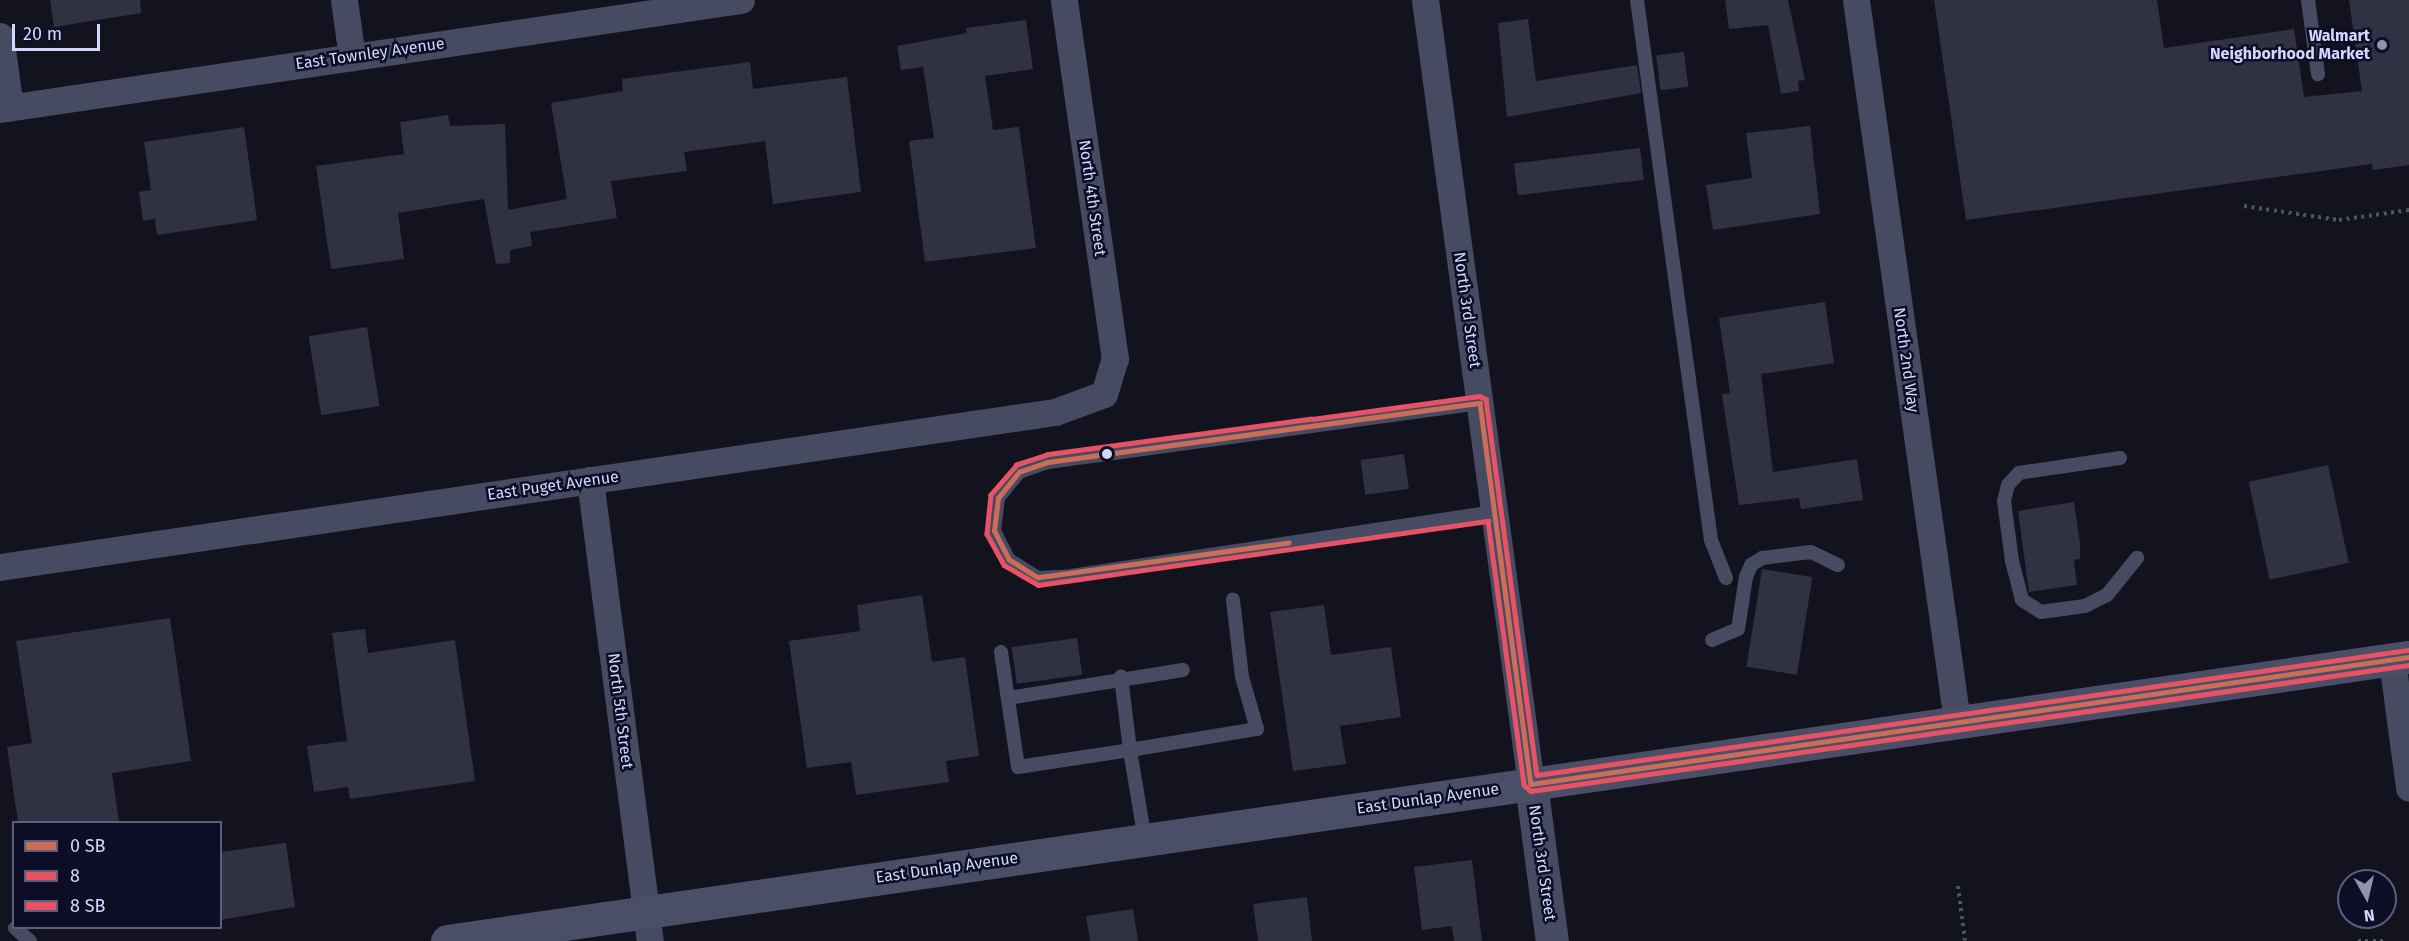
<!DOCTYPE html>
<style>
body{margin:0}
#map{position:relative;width:2409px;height:941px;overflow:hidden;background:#131320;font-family:"Fira Sans",sans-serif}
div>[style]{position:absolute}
.building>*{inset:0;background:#303142;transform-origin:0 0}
.path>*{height:4px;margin-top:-2px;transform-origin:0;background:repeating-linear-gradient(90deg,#445a62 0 3px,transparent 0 7.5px)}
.service>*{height:14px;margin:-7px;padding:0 7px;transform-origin:7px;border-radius:7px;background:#474b61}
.minor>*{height:27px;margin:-13.5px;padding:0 13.5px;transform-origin:13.5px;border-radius:13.5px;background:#474b61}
.tertiary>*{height:33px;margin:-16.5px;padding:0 16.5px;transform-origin:16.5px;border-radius:16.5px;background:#474b61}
.secondary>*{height:33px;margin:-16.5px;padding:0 16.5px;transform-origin:16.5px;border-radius:16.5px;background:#4a4f67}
.bus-1>*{height:4.5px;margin:-2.25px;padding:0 2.25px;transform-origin:2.25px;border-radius:2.25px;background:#ca6e5a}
.bus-2>*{height:4.5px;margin:-2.25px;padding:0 2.25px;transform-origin:2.25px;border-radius:2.25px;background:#e55364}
.bus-3>*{height:4.5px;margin:-2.25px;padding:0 2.25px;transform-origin:2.25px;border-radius:2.25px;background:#e55364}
.dots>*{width:16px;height:16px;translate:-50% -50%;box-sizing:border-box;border:3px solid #0d0e26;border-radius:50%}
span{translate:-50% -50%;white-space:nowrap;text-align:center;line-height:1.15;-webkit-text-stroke:5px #0d0e26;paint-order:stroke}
.poi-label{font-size:16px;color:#d2d7ff;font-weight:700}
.right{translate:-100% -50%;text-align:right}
.street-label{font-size:16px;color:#d2d7ff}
.legend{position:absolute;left:12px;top:821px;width:210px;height:108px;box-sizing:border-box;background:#0d0e26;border:2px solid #5c5e7d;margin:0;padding:8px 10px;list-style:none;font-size:18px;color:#d2d7ff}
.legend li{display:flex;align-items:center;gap:12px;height:30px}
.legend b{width:30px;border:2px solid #5c5e7d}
.north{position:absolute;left:2337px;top:869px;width:60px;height:60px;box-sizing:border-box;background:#0d0e26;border:2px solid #5c5e7d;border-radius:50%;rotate:172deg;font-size:16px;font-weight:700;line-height:24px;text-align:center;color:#d2d7ff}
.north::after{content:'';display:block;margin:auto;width:21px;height:27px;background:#8f92b1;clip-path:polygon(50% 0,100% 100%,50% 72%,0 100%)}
.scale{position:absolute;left:12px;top:24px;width:88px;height:27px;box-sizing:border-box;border:3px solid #d2d7ff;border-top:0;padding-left:8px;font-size:18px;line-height:21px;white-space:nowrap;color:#d2d7ff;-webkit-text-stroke:4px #0d0e26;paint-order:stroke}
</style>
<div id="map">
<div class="building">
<div style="clip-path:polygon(50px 0,140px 0,141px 13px,54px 27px)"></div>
<div style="clip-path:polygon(1725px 0,1788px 0,1805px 80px,1798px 81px,1799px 91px,1781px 94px,1768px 25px,1729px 29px)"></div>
<div style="clip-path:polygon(1934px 0,2157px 0,2164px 48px,2294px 29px,2304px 97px,2362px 91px,2349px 0,2409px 0,2409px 165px,2373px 170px,2372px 164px,1966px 220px)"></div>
<div style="clip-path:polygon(1528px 19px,1536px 81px,1637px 65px,1641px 93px,1507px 117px,1498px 23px)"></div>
<div style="clip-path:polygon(1026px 20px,1033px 69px,985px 76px,993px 130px,1019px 127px,1036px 248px,925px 262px,909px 141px,934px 138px,923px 67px,901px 70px,897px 46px,967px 33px,966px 28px)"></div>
<div style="left:1684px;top:52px;width:35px;height:28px;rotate:83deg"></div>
<div style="clip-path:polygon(750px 62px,753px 89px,847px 77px,861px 192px,773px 204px,765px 141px,684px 152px,687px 171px,611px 181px,617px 218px,530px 232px,532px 246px,510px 250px,510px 263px,496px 264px,484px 199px,398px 213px,404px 259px,331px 269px,316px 166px,404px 154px,400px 122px,448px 115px,450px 126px,505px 124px,508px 210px,567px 199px,551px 103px,623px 91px,622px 79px)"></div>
<div style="clip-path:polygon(1810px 126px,1820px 214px,1713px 230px,1706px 185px,1752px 178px,1746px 133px)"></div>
<div style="clip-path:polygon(244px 127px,257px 220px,157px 235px,155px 219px,143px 221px,139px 192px,151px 190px,144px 142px)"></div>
<div style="left:1640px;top:148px;width:32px;height:127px;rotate:83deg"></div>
<div style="clip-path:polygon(1825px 302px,1834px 363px,1761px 374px,1773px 472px,1857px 459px,1863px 500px,1801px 509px,1799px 498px,1739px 505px,1722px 394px,1730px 393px,1719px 318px)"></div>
<div style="left:367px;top:327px;width:80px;height:59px;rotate:81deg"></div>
<div style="left:1404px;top:454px;width:35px;height:44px;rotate:82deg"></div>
<div style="left:2328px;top:465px;width:100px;height:81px;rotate:78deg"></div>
<div style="clip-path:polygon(2074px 502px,2080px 543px,2080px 559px,2074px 560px,2077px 585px,2029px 592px,2018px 511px)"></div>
<div style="left:1762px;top:569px;width:51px;height:99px;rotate:9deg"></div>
<div style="clip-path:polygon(922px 595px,932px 662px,965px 657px,979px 756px,946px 761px,949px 782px,856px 795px,851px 762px,807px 768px,789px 641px,860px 631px,857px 605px)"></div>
<div style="clip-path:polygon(1324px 605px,1331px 655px,1391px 647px,1401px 717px,1340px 726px,1346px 764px,1293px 771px,1270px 612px)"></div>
<div style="clip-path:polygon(170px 618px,191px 761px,112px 773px,119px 822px,18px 822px,7px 747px,32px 743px,16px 641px)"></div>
<div style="clip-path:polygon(365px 629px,368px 653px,455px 640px,475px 781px,350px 799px,348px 787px,314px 792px,307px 746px,347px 741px,332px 633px)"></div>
<div style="left:1077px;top:638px;width:37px;height:66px;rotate:82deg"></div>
<div style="clip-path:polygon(286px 843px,295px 907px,220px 920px,220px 852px)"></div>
<div style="clip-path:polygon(1472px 860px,1482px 941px,1454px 941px,1452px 926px,1422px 930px,1414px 867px)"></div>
<div style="clip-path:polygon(1307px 897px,1312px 941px,1258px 941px,1253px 904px)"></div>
<div style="clip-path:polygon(1133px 909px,1138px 941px,1090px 941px,1086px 916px)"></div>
</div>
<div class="path">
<div style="left:2244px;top:206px;width:96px;rotate:8.4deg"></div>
<div style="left:2339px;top:220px;width:71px;rotate:-8.1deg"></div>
<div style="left:1958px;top:886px;width:55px;rotate:82.7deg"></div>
<div style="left:2358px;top:941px;width:29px"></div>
</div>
<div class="service">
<div style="left:1637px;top:0;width:545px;rotate:82.2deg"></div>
<div style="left:1711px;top:540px;width:41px;rotate:68.5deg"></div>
<div style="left:2308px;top:0;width:75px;rotate:82.3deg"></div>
<div style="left:1480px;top:403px;width:436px;rotate:172.2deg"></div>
<div style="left:1048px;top:462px;width:31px;rotate:161deg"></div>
<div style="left:1019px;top:472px;width:33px;rotate:129deg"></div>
<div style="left:998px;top:498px;width:33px;rotate:97deg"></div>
<div style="left:994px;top:531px;width:33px;rotate:63deg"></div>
<div style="left:1009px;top:560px;width:34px;rotate:32deg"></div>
<div style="left:1038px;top:578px;width:33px;rotate:-3deg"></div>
<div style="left:1071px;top:576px;width:428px;rotate:-8.6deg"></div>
<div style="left:2120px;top:458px;width:102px;rotate:171.6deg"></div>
<div style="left:2019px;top:473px;width:16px;rotate:133deg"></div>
<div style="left:2008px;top:485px;width:16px;rotate:104deg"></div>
<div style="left:2004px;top:501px;width:61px;rotate:82.4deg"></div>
<div style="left:2012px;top:561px;width:40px;rotate:75.6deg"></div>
<div style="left:2022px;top:600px;width:22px;rotate:32deg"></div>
<div style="left:2041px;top:612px;width:44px;rotate:-7.8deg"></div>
<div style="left:2085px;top:606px;width:25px;rotate:-27deg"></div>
<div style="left:2107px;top:595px;width:48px;rotate:-51deg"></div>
<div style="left:1712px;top:640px;width:28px;rotate:-23deg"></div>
<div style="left:1738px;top:629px;width:53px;rotate:-81.3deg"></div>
<div style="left:1746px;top:577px;width:13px;rotate:-67deg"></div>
<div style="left:1751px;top:565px;width:13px;rotate:-32deg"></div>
<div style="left:1762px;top:558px;width:49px;rotate:-7deg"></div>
<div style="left:1811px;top:552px;width:30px;rotate:26deg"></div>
<div style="left:1001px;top:652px;width:116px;rotate:81.6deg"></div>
<div style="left:1018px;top:767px;width:113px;rotate:-8.6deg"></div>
<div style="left:1130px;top:750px;width:74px;rotate:-97deg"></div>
<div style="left:1008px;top:698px;width:177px;rotate:-9.1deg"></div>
<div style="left:1145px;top:840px;width:91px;rotate:-99.5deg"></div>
<div style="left:1130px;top:750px;width:129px;rotate:-9.4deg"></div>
<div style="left:1257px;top:729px;width:54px;rotate:-106.1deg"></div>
<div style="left:1242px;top:677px;width:78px;rotate:-96.7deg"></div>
<div style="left:15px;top:928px;width:20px;rotate:41deg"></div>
</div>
<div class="minor">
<div style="left:344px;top:0;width:58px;rotate:82deg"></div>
<div style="left:1425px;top:0;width:791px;rotate:82.3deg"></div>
<div style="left:1856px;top:0;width:728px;rotate:82.03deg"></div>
<div style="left:0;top:36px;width:72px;rotate:82deg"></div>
<div style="left:0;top:109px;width:749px;rotate:-8.37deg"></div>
<div style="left:590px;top:480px;width:465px;rotate:82.6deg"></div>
<div style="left:0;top:567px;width:1066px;rotate:-8.36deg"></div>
<div style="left:1055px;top:412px;width:52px;rotate:-20.2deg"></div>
<div style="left:1104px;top:394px;width:37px;rotate:-73deg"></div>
<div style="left:1115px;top:359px;width:363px;rotate:-98.1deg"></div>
<div style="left:2392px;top:660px;width:129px;rotate:82.4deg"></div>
</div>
<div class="tertiary">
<div style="left:1531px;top:784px;width:158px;rotate:82.4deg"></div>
</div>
<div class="secondary">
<div style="left:447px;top:941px;width:1982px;rotate:-8.24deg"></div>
</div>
<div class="bus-1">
<div style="left:1289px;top:543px;width:253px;rotate:172.1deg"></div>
<div style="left:1038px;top:578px;width:34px;rotate:-148deg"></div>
<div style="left:1009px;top:560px;width:33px;rotate:-117deg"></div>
<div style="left:994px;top:531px;width:33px;rotate:-83deg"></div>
<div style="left:998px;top:498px;width:33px;rotate:-51deg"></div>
<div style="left:1019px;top:472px;width:31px;rotate:-19deg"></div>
<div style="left:1048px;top:462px;width:436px;rotate:-7.8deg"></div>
<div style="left:1480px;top:403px;width:384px;rotate:82.4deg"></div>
<div style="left:1531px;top:784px;width:887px;rotate:-8.23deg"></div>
</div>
<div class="bus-2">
<div style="left:1312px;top:419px;width:267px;rotate:172.3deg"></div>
<div style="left:1047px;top:455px;width:32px;rotate:162deg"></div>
<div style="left:1017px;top:465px;width:40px;rotate:131deg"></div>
<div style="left:991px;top:495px;width:39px;rotate:96deg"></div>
<div style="left:987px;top:534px;width:35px;rotate:61deg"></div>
<div style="left:1004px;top:565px;width:39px;rotate:30deg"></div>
<div style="left:1038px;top:585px;width:455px;rotate:-8.1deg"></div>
<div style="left:1488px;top:521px;width:266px;rotate:82.2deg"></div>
<div style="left:1524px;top:785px;width:9px;rotate:41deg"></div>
<div style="left:1531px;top:791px;width:887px;rotate:-8.17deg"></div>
</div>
<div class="bus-3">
<div style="left:1312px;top:419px;width:169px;rotate:-7.8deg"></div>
<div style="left:1479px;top:396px;width:8px;rotate:23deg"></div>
<div style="left:1486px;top:399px;width:379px;rotate:82.3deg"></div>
<div style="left:1537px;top:775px;width:880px;rotate:-8.17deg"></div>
</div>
<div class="dots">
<div style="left:2382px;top:45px;background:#8f92b1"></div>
<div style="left:1107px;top:454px;background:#d2d7ff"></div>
</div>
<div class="poi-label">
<span class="right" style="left:2370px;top:45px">Walmart<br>Neighborhood Market</span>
</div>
<div class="street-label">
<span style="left:370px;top:54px;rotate:-8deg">East Townley Avenue</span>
<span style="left:1092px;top:198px;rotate:82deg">North 4th Street</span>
<span style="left:1467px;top:310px;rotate:82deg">North 3rd Street</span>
<span style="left:1906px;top:360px;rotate:82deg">North 2nd Way</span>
<span style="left:553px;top:486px;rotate:-8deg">East Puget Avenue</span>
<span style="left:620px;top:711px;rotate:83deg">North 5th Street</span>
<span style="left:1428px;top:799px;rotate:-8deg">East Dunlap Avenue</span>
<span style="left:1542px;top:863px;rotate:82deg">North 3rd Street</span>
<span style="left:947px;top:868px;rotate:-8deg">East Dunlap Avenue</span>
</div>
<ul class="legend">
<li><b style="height:8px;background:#ca6e5a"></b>0 SB</li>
<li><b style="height:8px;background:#e55364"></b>8</li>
<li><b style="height:8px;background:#e55364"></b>8 SB</li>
</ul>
<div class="north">N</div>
<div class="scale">20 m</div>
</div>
